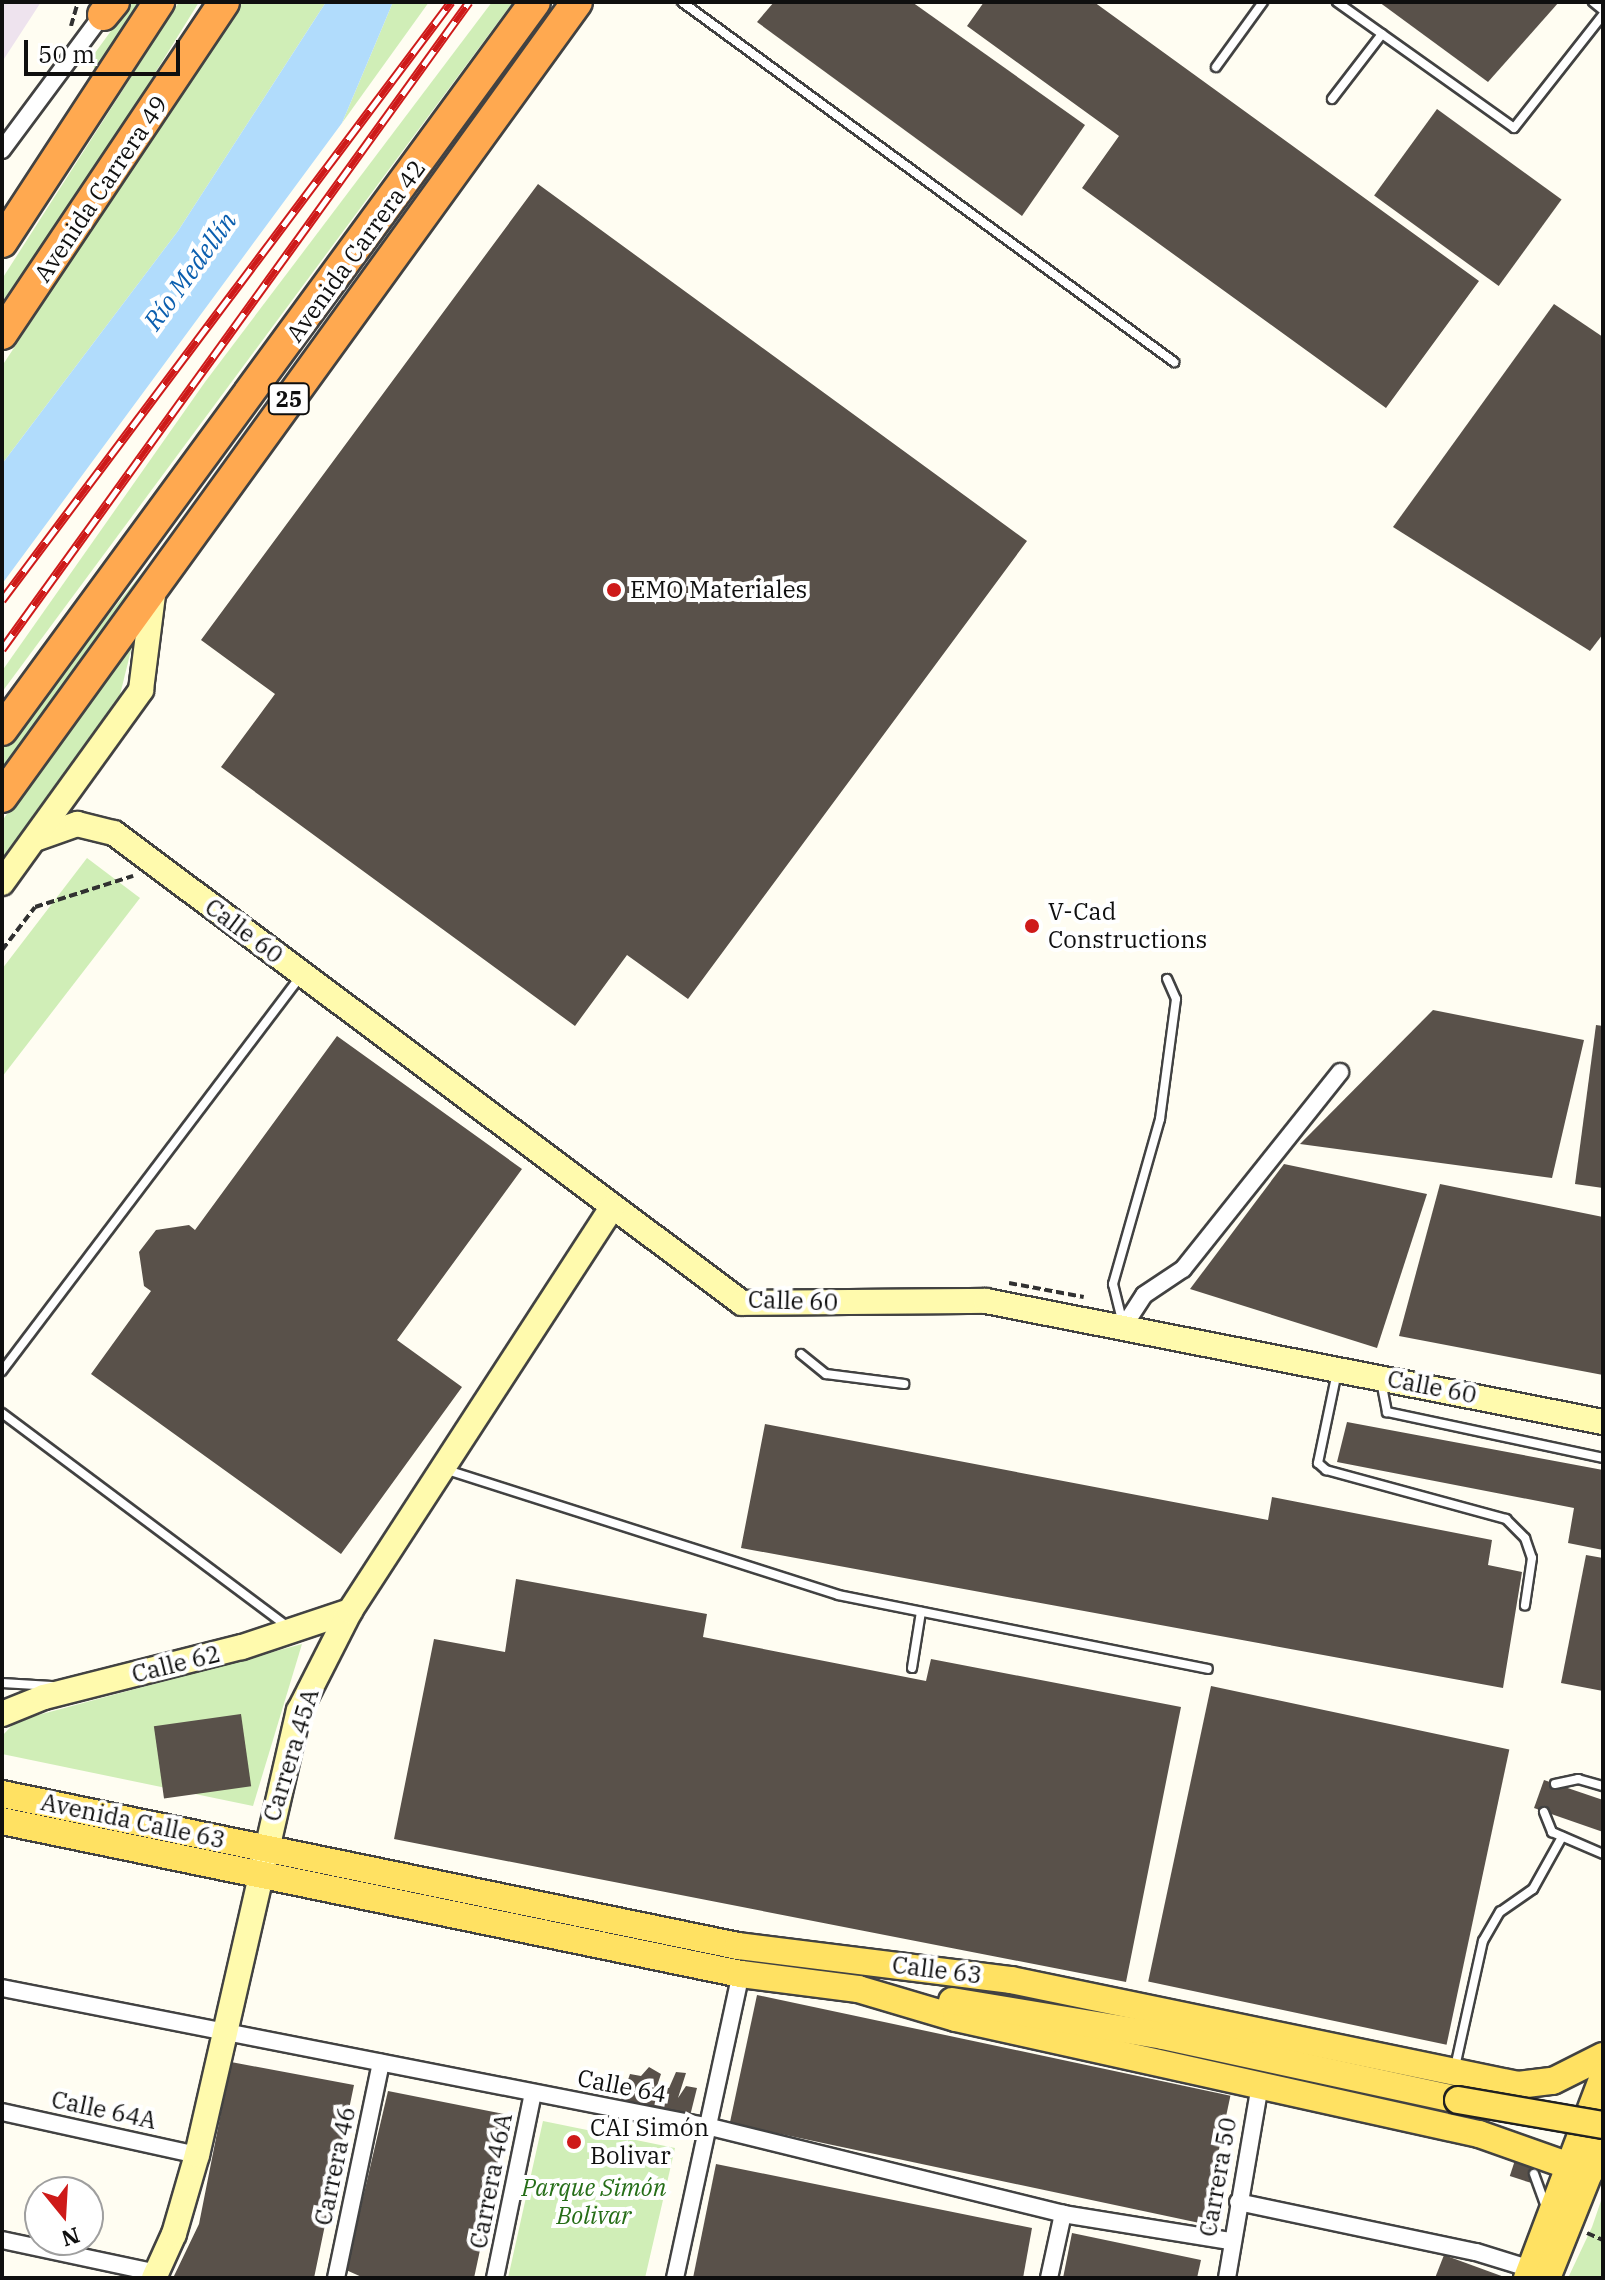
<!DOCTYPE html>
<meta charset="utf-8">
<style>
body{margin:0}
#map{position:relative;width:1605px;height:2280px;overflow:hidden;background:#fffdf2;font-family:"IBM Plex Serif",serif}
div>[style]{position:absolute}
.industrial>*{inset:0;background:#eee3ee}
.green>*{inset:0;background:#d0eeb7}
.water>*{inset:0;background:#b1dcfc}
.building>*{inset:0;background:#59514a;transform-origin:0 0}
.path>*{height:4px;margin-top:-2px;transform-origin:0;background:repeating-linear-gradient(90deg,#313131 0 8px,transparent 0 12px)}
.roads{filter:drop-shadow(2px 0 #424242) drop-shadow(-2px 0 #424242) drop-shadow(0 2px #424242) drop-shadow(0 -2px #424242)}
.lane>*{height:8px;margin:-4px;padding:0 4px;transform-origin:4px;border-radius:4px;background:#fff}
.street>*{height:16px;margin:-8px;padding:0 8px;transform-origin:8px;border-radius:8px;background:#fff}
.secondary>*{height:24px;margin:-12px;padding:0 12px;transform-origin:12px;border-radius:12px;background:#fffaad}
.primary>*{height:26px;margin:-13px;padding:0 13px;transform-origin:13px;border-radius:13px;background:#ffe162}
.highway>*{height:30px;margin:-15px;padding:0 15px;transform-origin:15px;border-radius:15px;background:#ffa950}
.rail>*{height:9px;margin-top:-4.5px;transform-origin:0;background:repeating-linear-gradient(90deg,#fff 0 18px,#ce1a19 0 36px);box-sizing:border-box;border-block:2px solid #ce1a19}
.bridges{filter:drop-shadow(2px 0 #202020) drop-shadow(-2px 0 #202020) drop-shadow(0 2px #202020) drop-shadow(0 -2px #202020)}
.primary-bridge>*{height:26px;margin:-13px;padding:0 13px;transform-origin:13px;border-radius:13px;background:#ffe162}
.dots>*{width:22px;height:22px;translate:-50% -50%;box-sizing:border-box;border:4px solid #fff;border-radius:50%}
span{translate:-50% -50%;white-space:nowrap;text-align:center;line-height:1.15;-webkit-text-stroke:8px #fff;paint-order:stroke}
.shield-label span{padding:2px 6px;background:#fff;border:2px solid;border-radius:6px;-webkit-text-stroke-width:0}
.shield-label{font-size:22px;color:#0f0f0f;font-weight:700}
.street-label{font-size:24px;color:#0f0f0f}
.poi-label{font-size:24px;color:#0f0f0f}
.left{translate:0 -50%;text-align:left}
.park-label{font-size:24px;color:#266e18;font-style:italic}
.water-label{font-size:26px;color:#0b5faf;font-style:italic}
.frame{position:absolute;inset:0;border:4px solid #0f0f0f;pointer-events:none}
.north{position:absolute;left:24px;top:2176px;width:80px;height:80px;box-sizing:border-box;background:#fff;border:2px solid #9f9f9f;border-radius:50%;rotate:162deg;font-size:22px;font-weight:700;line-height:32px;text-align:center;color:#0f0f0f}
.north::after{content:'';display:block;margin:auto;width:28px;height:36px;background:#ce1a19;clip-path:polygon(50% 0,100% 100%,50% 72%,0 100%)}
.scale{position:absolute;left:24px;top:40px;width:156px;height:36px;box-sizing:border-box;border:4px solid #0f0f0f;border-top:0;padding-left:10px;font-size:24px;line-height:28px;white-space:nowrap;color:#0f0f0f;-webkit-text-stroke:6px #fff;paint-order:stroke}
</style>
<div id="map">
<div class="industrial">
<div style="clip-path:polygon(2px 2px,41px 2px,2px 62px)"></div>
</div>
<div class="green">
<div style="clip-path:polygon(132px 2px,139px 2px,95px 72px,92px 57px)"></div>
<div style="clip-path:polygon(179px 2px,199px 2px,95px 170px,2px 302px,2px 279px)"></div>
<div style="clip-path:polygon(242px 2px,326px 2px,178px 231px,2px 464px,2px 366px)"></div>
<div style="clip-path:polygon(393px 2px,429px 2px,342px 123px)"></div>
<div style="clip-path:polygon(492px 2px,513px 2px,2px 692px,2px 671px,205px 382px)"></div>
<div style="clip-path:polygon(151px 562px,2px 770px,2px 746px)"></div>
<div style="clip-path:polygon(135px 634px,117px 707px,2px 860px,2px 821px)"></div>
<div style="clip-path:polygon(87px 858px,140px 898px,2px 1077px,2px 969px)"></div>
<div style="clip-path:polygon(302px 1644px,253px 1806px,2px 1754px,2px 1736px,16px 1721px)"></div>
<div style="clip-path:polygon(543px 2121px,675px 2148px,645px 2278px,508px 2278px)"></div>
<div style="clip-path:polygon(1603px 2195px,1603px 2278px,1568px 2278px,1592px 2227px)"></div>
</div>
<div class="water">
<div style="clip-path:polygon(326px 2px,393px 2px,342px 123px,2px 584px,2px 464px,178px 231px)"></div>
</div>
<div class="building">
<div style="clip-path:polygon(774px 2px,912px 2px,1085px 125px,1022px 216px,757px 22px)"></div>
<div style="clip-path:polygon(984px 2px,1094px 2px,1479px 281px,1386px 408px,1082px 188px,1119px 136px,967px 26px)"></div>
<div style="clip-path:polygon(1379px 2px,1559px 2px,1488px 82px)"></div>
<div style="left:1437px;top:109px;width:154px;height:107px;rotate:36deg"></div>
<div style="clip-path:polygon(538px 184px,1027px 541px,688px 999px,627px 955px,575px 1026px,221px 767px,275px 694px,201px 640px)"></div>
<div style="clip-path:polygon(1554px 304px,1603px 337px,1603px 634px,1590px 651px,1393px 527px)"></div>
<div style="clip-path:polygon(1433px 1010px,1584px 1040px,1552px 1178px,1300px 1144px)"></div>
<div style="clip-path:polygon(1596px 1025px,1603px 1026px,1603px 1188px,1575px 1184px)"></div>
<div style="clip-path:polygon(337px 1036px,522px 1169px,397px 1340px,462px 1387px,341px 1554px,91px 1374px,151px 1291px,144px 1286px,139px 1252px,156px 1230px,189px 1225px,195px 1230px)"></div>
<div style="clip-path:polygon(1284px 1164px,1427px 1194px,1377px 1348px,1190px 1289px)"></div>
<div style="clip-path:polygon(1440px 1184px,1603px 1217px,1603px 1375px,1399px 1336px)"></div>
<div style="clip-path:polygon(1347px 1422px,1603px 1470px,1603px 1550px,1568px 1543px,1574px 1508px,1337px 1462px)"></div>
<div style="clip-path:polygon(765px 1424px,1268px 1520px,1272px 1497px,1492px 1540px,1488px 1565px,1522px 1572px,1503px 1688px,741px 1548px)"></div>
<div style="clip-path:polygon(1586px 1555px,1603px 1558px,1603px 1691px,1561px 1683px)"></div>
<div style="clip-path:polygon(516px 1579px,707px 1614px,703px 1637px,926px 1681px,931px 1659px,1181px 1707px,1126px 1982px,394px 1839px,434px 1639px,505px 1652px)"></div>
<div style="left:1211px;top:1686px;width:305px;height:302px;rotate:12deg"></div>
<div style="left:241px;top:1714px;width:73px;height:88px;rotate:82deg"></div>
<div style="clip-path:polygon(1544px 1780px,1603px 1800px,1603px 1832px,1534px 1808px)"></div>
<div style="left:757px;top:1995px;width:484px;height:131px;rotate:12deg"></div>
<div style="clip-path:polygon(231px 2062px,354px 2085px,314px 2278px,173px 2278px,199px 2224px)"></div>
<div style="clip-path:polygon(649px 2067px,661px 2074px,657px 2086px,669px 2088px,676px 2072px,686px 2073px,678px 2098px,686px 2086px,697px 2088px,690px 2116px,620px 2103px,630px 2074px,641px 2076px)"></div>
<div style="clip-path:polygon(388px 2091px,509px 2115px,474px 2278px,364px 2278px,346px 2270px)"></div>
<div style="left:1516px;top:2157px;width:22px;height:20px;rotate:18deg"></div>
<div style="clip-path:polygon(716px 2164px,1032px 2228px,1023px 2278px,693px 2278px)"></div>
<div style="clip-path:polygon(1072px 2233px,1201px 2260px,1197px 2278px,1063px 2278px)"></div>
<div style="clip-path:polygon(1444px 2255px,1507px 2278px,1435px 2278px)"></div>
</div>
<div class="path">
<div style="left:71px;top:26px;width:25px;rotate:-74deg"></div>
<div style="left:2px;top:950px;width:54px;rotate:-52.5deg"></div>
<div style="left:35px;top:907px;width:103px;rotate:-17.6deg"></div>
<div style="left:1009px;top:1283px;width:76px;rotate:10.6deg"></div>
<div style="left:1587px;top:2233px;width:17px;rotate:24deg"></div>
</div>
<div class="roads">
<div class="lane">
<div style="left:682px;top:2px;width:610px;rotate:36.19deg"></div>
<div style="left:1337px;top:2px;width:217px;rotate:35.4deg"></div>
<div style="left:1514px;top:128px;width:144px;rotate:-51.8deg"></div>
<div style="left:1593px;top:2px;width:13px;rotate:39deg"></div>
<div style="left:1216px;top:67px;width:80px;rotate:-54.1deg"></div>
<div style="left:1332px;top:99px;width:82px;rotate:-52.4deg"></div>
<div style="left:1123px;top:1324px;width:41px;rotate:-104deg"></div>
<div style="left:1113px;top:1284px;width:172px;rotate:-74.1deg"></div>
<div style="left:1160px;top:1119px;width:121px;rotate:-82.4deg"></div>
<div style="left:1176px;top:999px;width:22px;rotate:-114deg"></div>
<div style="left:801px;top:1354px;width:32px;rotate:39deg"></div>
<div style="left:826px;top:1374px;width:79px;rotate:7.3deg"></div>
<div style="left:2px;top:1371px;width:495px;rotate:-52.9deg"></div>
<div style="left:1337px;top:1372px;width:93px;rotate:101.8deg"></div>
<div style="left:1318px;top:1463px;width:11px;rotate:41deg"></div>
<div style="left:1326px;top:1470px;width:187px;rotate:15.2deg"></div>
<div style="left:1506px;top:1519px;width:27px;rotate:45deg"></div>
<div style="left:1525px;top:1538px;width:21px;rotate:71deg"></div>
<div style="left:1532px;top:1558px;width:48px;rotate:98.5deg"></div>
<div style="left:1381px;top:1381px;width:32px;rotate:79deg"></div>
<div style="left:1387px;top:1412px;width:221px;rotate:12deg"></div>
<div style="left:2px;top:1413px;width:356px;rotate:36.8deg"></div>
<div style="left:447px;top:1470px;width:410px;rotate:17.7deg"></div>
<div style="left:838px;top:1595px;width:377px;rotate:11.3deg"></div>
<div style="left:912px;top:1668px;width:57px;rotate:-80.9deg"></div>
<div style="left:2px;top:1683px;width:50px;rotate:3.4deg"></div>
<div style="left:1555px;top:1784px;width:24px;rotate:-12deg"></div>
<div style="left:1578px;top:1779px;width:26px;rotate:16deg"></div>
<div style="left:1544px;top:1812px;width:22px;rotate:68deg"></div>
<div style="left:1552px;top:1832px;width:56px;rotate:23.3deg"></div>
<div style="left:1455px;top:2067px;width:129px;rotate:-77.5deg"></div>
<div style="left:1483px;top:1941px;width:34px;rotate:-60deg"></div>
<div style="left:1500px;top:1912px;width:40px;rotate:-34.9deg"></div>
<div style="left:1533px;top:1889px;width:60px;rotate:-60.9deg"></div>
<div style="left:1534px;top:2174px;width:35px;rotate:70deg"></div>
</div>
<div class="street">
<div style="left:2px;top:150px;width:174px;rotate:-53.4deg"></div>
<div style="left:1124px;top:1326px;width:37px;rotate:-57deg"></div>
<div style="left:1144px;top:1295px;width:47px;rotate:-33.7deg"></div>
<div style="left:1183px;top:1269px;width:252px;rotate:-51.4deg"></div>
<div style="left:2px;top:1988px;width:722px;rotate:11.11deg"></div>
<div style="left:710px;top:2127px;width:364px;rotate:13.8deg"></div>
<div style="left:1063px;top:2214px;width:169px;rotate:9.2deg"></div>
<div style="left:2px;top:2112px;width:200px;rotate:12.4deg"></div>
<div style="left:1238px;top:2202px;width:243px;rotate:11.9deg"></div>
<div style="left:1476px;top:2252px;width:58px;rotate:17.2deg"></div>
<div style="left:2px;top:2240px;width:158px;rotate:12deg"></div>
<div style="left:336px;top:2278px;width:220px;rotate:-78.2deg"></div>
<div style="left:495px;top:2278px;width:189px;rotate:-78.4deg"></div>
<div style="left:675px;top:2278px;width:311px;rotate:-77.8deg"></div>
<div style="left:1049px;top:2278px;width:66px;rotate:-77.7deg"></div>
<div style="left:1227px;top:2278px;width:196px;rotate:-80.3deg"></div>
</div>
<div class="secondary">
<div style="left:35px;top:839px;width:45px;rotate:-19.7deg"></div>
<div style="left:77px;top:824px;width:38px;rotate:14deg"></div>
<div style="left:114px;top:833px;width:784px;rotate:36.81deg"></div>
<div style="left:742px;top:1303px;width:244px;rotate:-0.5deg"></div>
<div style="left:986px;top:1301px;width:629px;rotate:11.1deg"></div>
<div style="left:2px;top:883px;width:238px;rotate:-54.2deg"></div>
<div style="left:141px;top:690px;width:104px;rotate:-82.8deg"></div>
<div style="left:2px;top:1714px;width:45px;rotate:-22deg"></div>
<div style="left:44px;top:1697px;width:204px;rotate:-14.2deg"></div>
<div style="left:242px;top:1647px;width:114px;rotate:-18.4deg"></div>
<div style="left:154px;top:2278px;width:48px;rotate:-65.6deg"></div>
<div style="left:174px;top:2234px;width:82px;rotate:-73.8deg"></div>
<div style="left:197px;top:2155px;width:456px;rotate:-77.1deg"></div>
<div style="left:299px;top:1711px;width:112px;rotate:-63deg"></div>
<div style="left:350px;top:1611px;width:481px;rotate:-57deg"></div>
</div>
<div class="primary">
<div style="left:2px;top:1794px;width:752px;rotate:11.67deg"></div>
<div style="left:738px;top:1946px;width:275px;rotate:7.1deg"></div>
<div style="left:1011px;top:1980px;width:518px;rotate:11.7deg"></div>
<div style="left:1518px;top:2085px;width:35px;rotate:-7deg"></div>
<div style="left:1553px;top:2081px;width:56px;rotate:-26.6deg"></div>
<div style="left:2px;top:1821px;width:755px;rotate:11.7deg"></div>
<div style="left:741px;top:1974px;width:118px;rotate:7.3deg"></div>
<div style="left:858px;top:1989px;width:102px;rotate:16.5deg"></div>
<div style="left:956px;top:2018px;width:536px;rotate:12.51deg"></div>
<div style="left:1479px;top:2134px;width:117px;rotate:19.5deg"></div>
<div style="left:952px;top:2001px;width:214px;rotate:9.4deg"></div>
<div style="left:1163px;top:2036px;width:302px;rotate:12.2deg"></div>
<div style="left:1527px;top:2278px;width:215px;rotate:-69.3deg"></div>
<div style="left:1547px;top:2278px;width:151px;rotate:-68.2deg"></div>
</div>
<div class="highway">
<div style="left:103px;top:15px;width:17px;rotate:-50deg"></div>
<div style="left:2px;top:242px;width:287px;rotate:-56.8deg"></div>
<div style="left:2px;top:334px;width:399px;rotate:-56.2deg"></div>
<div style="left:2px;top:730px;width:902px;rotate:-53.79deg"></div>
<div style="left:2px;top:797px;width:981px;rotate:-54.12deg"></div>
</div>
</div>
<div class="rail">
<div style="left:2px;top:600px;width:748px;rotate:-53.1deg"></div>
<div style="left:2px;top:649px;width:798px;rotate:-54.18deg"></div>
</div>
<div class="bridges">
<div class="primary-bridge">
<div style="left:1458px;top:2100px;width:147px;rotate:9.8deg"></div>
</div>
</div>
<div class="dots">
<div style="left:614px;top:590px;background:#ce1a19"></div>
<div style="left:1032px;top:926px;background:#ce1a19"></div>
<div style="left:574px;top:2142px;background:#ce1a19"></div>
</div>
<div class="shield-label">
<span style="left:289px;top:399px">25</span>
</div>
<div class="street-label">
<span style="left:101px;top:189px;rotate:-56deg">Avenida Carrera 49</span>
<span style="left:356px;top:251px;rotate:-54deg">Avenida Carrera 42</span>
<span style="left:244px;top:931px;rotate:37deg">Calle 60</span>
<span style="left:793px;top:1301px;rotate:2deg">Calle 60</span>
<span style="left:1432px;top:1387px;rotate:11deg">Calle 60</span>
<span style="left:176px;top:1664px;rotate:-14deg">Calle 62</span>
<span style="left:291px;top:1755px;rotate:-73deg">Carrera 45A</span>
<span style="left:133px;top:1821px;rotate:12deg">Avenida Calle 63</span>
<span style="left:937px;top:1970px;rotate:7deg">Calle 63</span>
<span style="left:622px;top:2086px;rotate:11deg">Calle 64</span>
<span style="left:104px;top:2110px;rotate:12deg">Calle 64A</span>
<span style="left:335px;top:2166px;rotate:-78deg">Carrera 46</span>
<span style="left:1218px;top:2177px;rotate:-80deg">Carrera 50</span>
<span style="left:491px;top:2181px;rotate:-79deg">Carrera 46A</span>
</div>
<div class="poi-label">
<span class="left" style="left:630px;top:590px">EMO Materiales</span>
<span class="left" style="left:1048px;top:926px">V-Cad<br>Constructions</span>
<span class="left" style="left:590px;top:2142px">CAI Simón<br>Bolivar</span>
</div>
<div class="park-label">
<span style="left:594px;top:2202px">Parque Simón<br>Bolivar</span>
</div>
<div class="water-label">
<span style="left:190px;top:271px;rotate:-54deg">Río Medellín</span>
</div>
<div class="frame"></div>
<div class="north">N</div>
<div class="scale">50 m</div>
</div>
